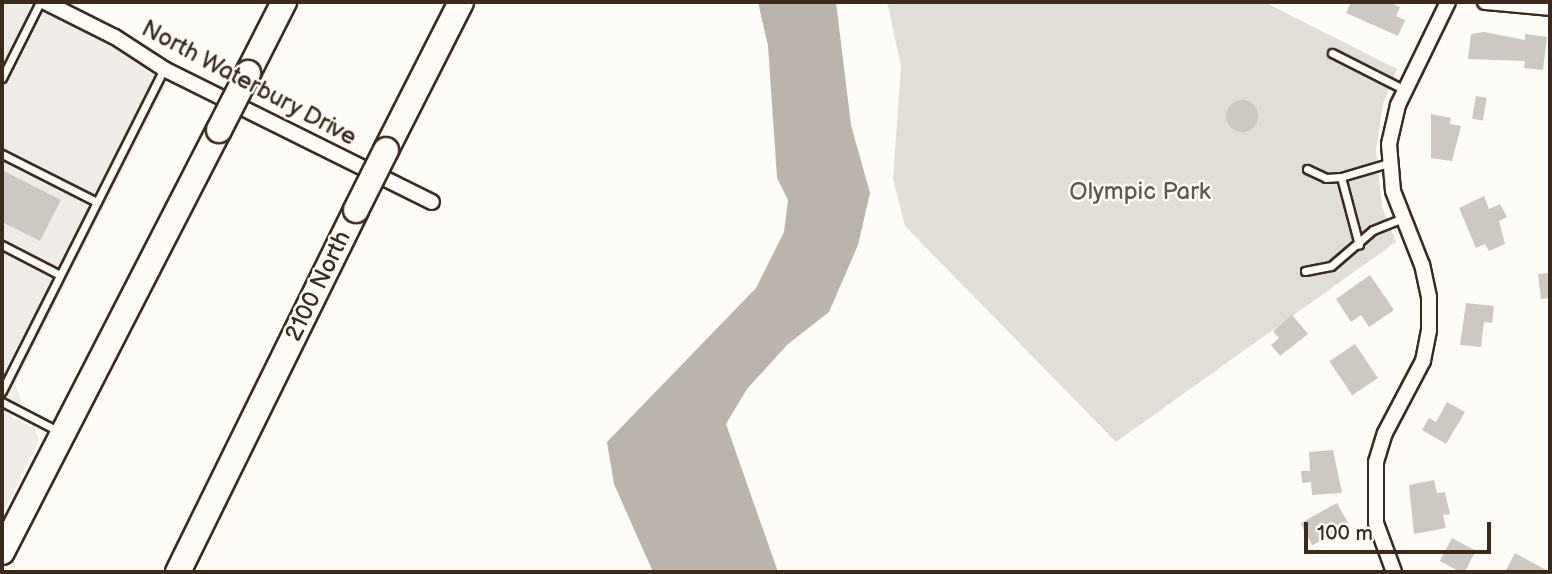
<!DOCTYPE html>
<style>
body{margin:0}
#map{position:relative;width:1552px;height:574px;overflow:hidden;background:#fdfcf7;font-family:"Balsamiq Sans",sans-serif}
div>[style]{position:absolute}
.built>*{inset:0;background:#efece7}
.green>*{inset:0;background:#e1ded7}
.water>*{inset:0;background:#bbb4ad}
.building>*{inset:0;background:#cdc8c2;transform-origin:0 0}
.round{border-radius:50%}
.roads{filter:drop-shadow(2px 0 #3b2a1e) drop-shadow(-2px 0 #3b2a1e) drop-shadow(0 2px #3b2a1e) drop-shadow(0 -2px #3b2a1e)}
.service>*{height:7px;margin:-3.5px;padding:0 3.5px;transform-origin:3.5px;border-radius:3.5px;background:#fdfcf7}
.minor>*{height:14px;margin:-7px;padding:0 7px;transform-origin:7px;border-radius:7px;background:#fdfcf7}
.trunk>*{height:24px;margin:-12px;padding:0 12px;transform-origin:12px;border-radius:12px;background:#fdfcf7}
.bridges{filter:drop-shadow(2px 0 #3b2a1e) drop-shadow(-2px 0 #3b2a1e) drop-shadow(0 2px #3b2a1e) drop-shadow(0 -2px #3b2a1e)}
.trunk-bridge>*{height:24px;margin:-12px;padding:0 12px;transform-origin:12px;border-radius:12px;background:#fdfcf7}
span{translate:-50% -50%;white-space:nowrap;text-align:center;line-height:1.15;-webkit-text-stroke:5px #fdfcf7;paint-order:stroke}
.street-label{font-size:24px;color:#3b2a1e}
.park-label{font-size:24px;color:#64574c}
.frame{position:absolute;inset:0;border:4px solid #3b2a1e;pointer-events:none}
.scale{position:absolute;left:1304px;top:522px;width:187px;height:32px;box-sizing:border-box;border:4px solid #3b2a1e;border-top:0;padding-left:9px;font-size:21px;line-height:24px;white-space:nowrap;color:#3b2a1e;-webkit-text-stroke:5px #fdfcf7;paint-order:stroke}
</style>
<div id="map">
<div class="built">
<div style="clip-path:polygon(2px 2px,24px 2px,107px 44px,167px 83px,15px 384px,21px 400px,12px 417px,34px 428px,39px 440px,2px 515px)"></div>
</div>
<div class="green">
<div style="clip-path:polygon(887px 2px,1264px 2px,1397px 69px,1383px 104px,1376px 150px,1382px 207px,1396px 242px,1116px 442px,905px 226px,893px 179px,901px 66px)"></div>
</div>
<div class="water">
<div style="clip-path:polygon(758px 2px,836px 2px,851px 125px,870px 193px,858px 245px,829px 312px,788px 344px,747px 389px,726px 424px,778px 572px,653px 572px,614px 484px,607px 442px,756px 288px,784px 232px,788px 200px,777px 178px,768px 46px)"></div>
</div>
<div class="building">
<div style="clip-path:polygon(1351px 2px,1389px 2px,1400px 7px,1396px 16px,1405px 20px,1398px 36px,1346px 13px)"></div>
<div style="clip-path:polygon(1484px 32px,1525px 40px,1525px 34px,1547px 37px,1543px 70px,1524px 68px,1525px 61px,1468px 59px,1471px 34px)"></div>
<div style="left:1476px;top:96px;width:11px;height:23px;rotate:10deg"></div>
<div class="round" style="left:1226px;top:100px;width:32px;height:32px"></div>
<div style="clip-path:polygon(1431px 114px,1451px 118px,1450px 124px,1461px 126px,1452px 161px,1431px 158px)"></div>
<div style="clip-path:polygon(2px 170px,61px 200px,40px 241px,2px 222px)"></div>
<div style="clip-path:polygon(1484px 196px,1489px 209px,1500px 204px,1507px 217px,1499px 221px,1505px 244px,1489px 251px,1485px 244px,1476px 248px,1459px 208px)"></div>
<div style="clip-path:polygon(1550px 273px,1550px 298px,1541px 299px,1538px 274px)"></div>
<div style="clip-path:polygon(1370px 275px,1394px 310px,1369px 327px,1361px 315px,1351px 322px,1336px 299px)"></div>
<div style="clip-path:polygon(1466px 303px,1494px 306px,1492px 323px,1484px 322px,1481px 347px,1460px 345px)"></div>
<div style="clip-path:polygon(1292px 315px,1308px 334px,1280px 356px,1271px 345px,1279px 338px,1273px 331px)"></div>
<div style="left:1355px;top:344px;width:41px;height:31px;rotate:56deg"></div>
<div style="clip-path:polygon(1447px 402px,1465px 412px,1446px 444px,1422px 430px,1429px 418px,1436px 422px)"></div>
<div style="clip-path:polygon(1333px 450px,1342px 493px,1312px 495px,1311px 482px,1302px 483px,1301px 471px,1310px 471px,1309px 452px)"></div>
<div style="clip-path:polygon(1434px 480px,1437px 493px,1445px 492px,1450px 514px,1443px 515px,1446px 528px,1414px 534px,1409px 485px)"></div>
<div style="left:1337px;top:503px;width:25px;height:42px;rotate:61deg"></div>
<div style="left:1452px;top:538px;width:27px;height:26px;rotate:28deg"></div>
<div style="clip-path:polygon(1515px 553px,1550px 572px,1505px 572px)"></div>
</div>
<div class="roads">
<div class="service">
<div style="left:1332px;top:53px;width:82px;rotate:26.9deg"></div>
<div style="left:2px;top:78px;width:85px;rotate:-63.4deg"></div>
<div style="left:2px;top:154px;width:106px;rotate:26.8deg"></div>
<div style="left:97px;top:202px;width:212px;rotate:116.7deg"></div>
<div style="left:1307px;top:169px;width:21px;rotate:25deg"></div>
<div style="left:1326px;top:178px;width:15px;rotate:-4deg"></div>
<div style="left:1341px;top:177px;width:50px;rotate:-16.3deg"></div>
<div style="left:1341px;top:177px;width:70px;rotate:75.2deg"></div>
<div style="left:97px;top:202px;width:149px;rotate:-63.3deg"></div>
<div style="left:2px;top:245px;width:65px;rotate:27.3deg"></div>
<div style="left:1305px;top:271px;width:26px;rotate:-11deg"></div>
<div style="left:1331px;top:266px;width:55px;rotate:-40.6deg"></div>
<div style="left:1373px;top:230px;width:31px;rotate:-22deg"></div>
<div style="left:2px;top:402px;width:63px;rotate:27.4deg"></div>
</div>
<div class="minor">
<div style="left:45px;top:2px;width:78px;rotate:26.6deg"></div>
<div style="left:115px;top:37px;width:59px;rotate:33.1deg"></div>
<div style="left:164px;top:69px;width:299px;rotate:26.4deg"></div>
<div style="left:1485px;top:2px;width:65px;rotate:5.3deg"></div>
<div style="left:1394px;top:572px;width:52px;rotate:-110.2deg"></div>
<div style="left:1376px;top:523px;width:61px;rotate:-90deg"></div>
<div style="left:1376px;top:462px;width:30px;rotate:-73deg"></div>
<div style="left:1385px;top:433px;width:81px;rotate:-62.2deg"></div>
<div style="left:1423px;top:361px;width:32px;rotate:-79deg"></div>
<div style="left:1429px;top:330px;width:33px;rotate:-90deg"></div>
<div style="left:1429px;top:297px;width:33px;rotate:-102deg"></div>
<div style="left:1422px;top:265px;width:79px;rotate:-111.4deg"></div>
<div style="left:1393px;top:191px;width:47px;rotate:-94.9deg"></div>
<div style="left:1389px;top:144px;width:40px;rotate:-77deg"></div>
<div style="left:1398px;top:105px;width:114px;rotate:-64.1deg"></div>
</div>
<div class="trunk">
<div style="left:248px;top:73px;width:80px;rotate:-63.1deg"></div>
<div style="left:386px;top:150px;width:166px;rotate:-63.1deg"></div>
<div style="left:2px;top:552px;width:475px;rotate:-62.8deg"></div>
<div style="left:178px;top:572px;width:403px;rotate:-63.8deg"></div>
</div>
</div>
<div class="bridges">
<div class="trunk-bridge">
<div style="left:219px;top:130px;width:64px;rotate:-63deg"></div>
<div style="left:356px;top:210px;width:67px;rotate:-63.4deg"></div>
</div>
</div>
<div class="street-label">
<span style="left:249px;top:83px;rotate:28deg">North Waterbury Drive</span>
<span style="left:318px;top:286px;rotate:-64deg">2100 North</span>
</div>
<div class="park-label">
<span style="left:1140px;top:192px">Olympic Park</span>
</div>
<div class="frame"></div>
<div class="scale">100 m</div>
</div>
